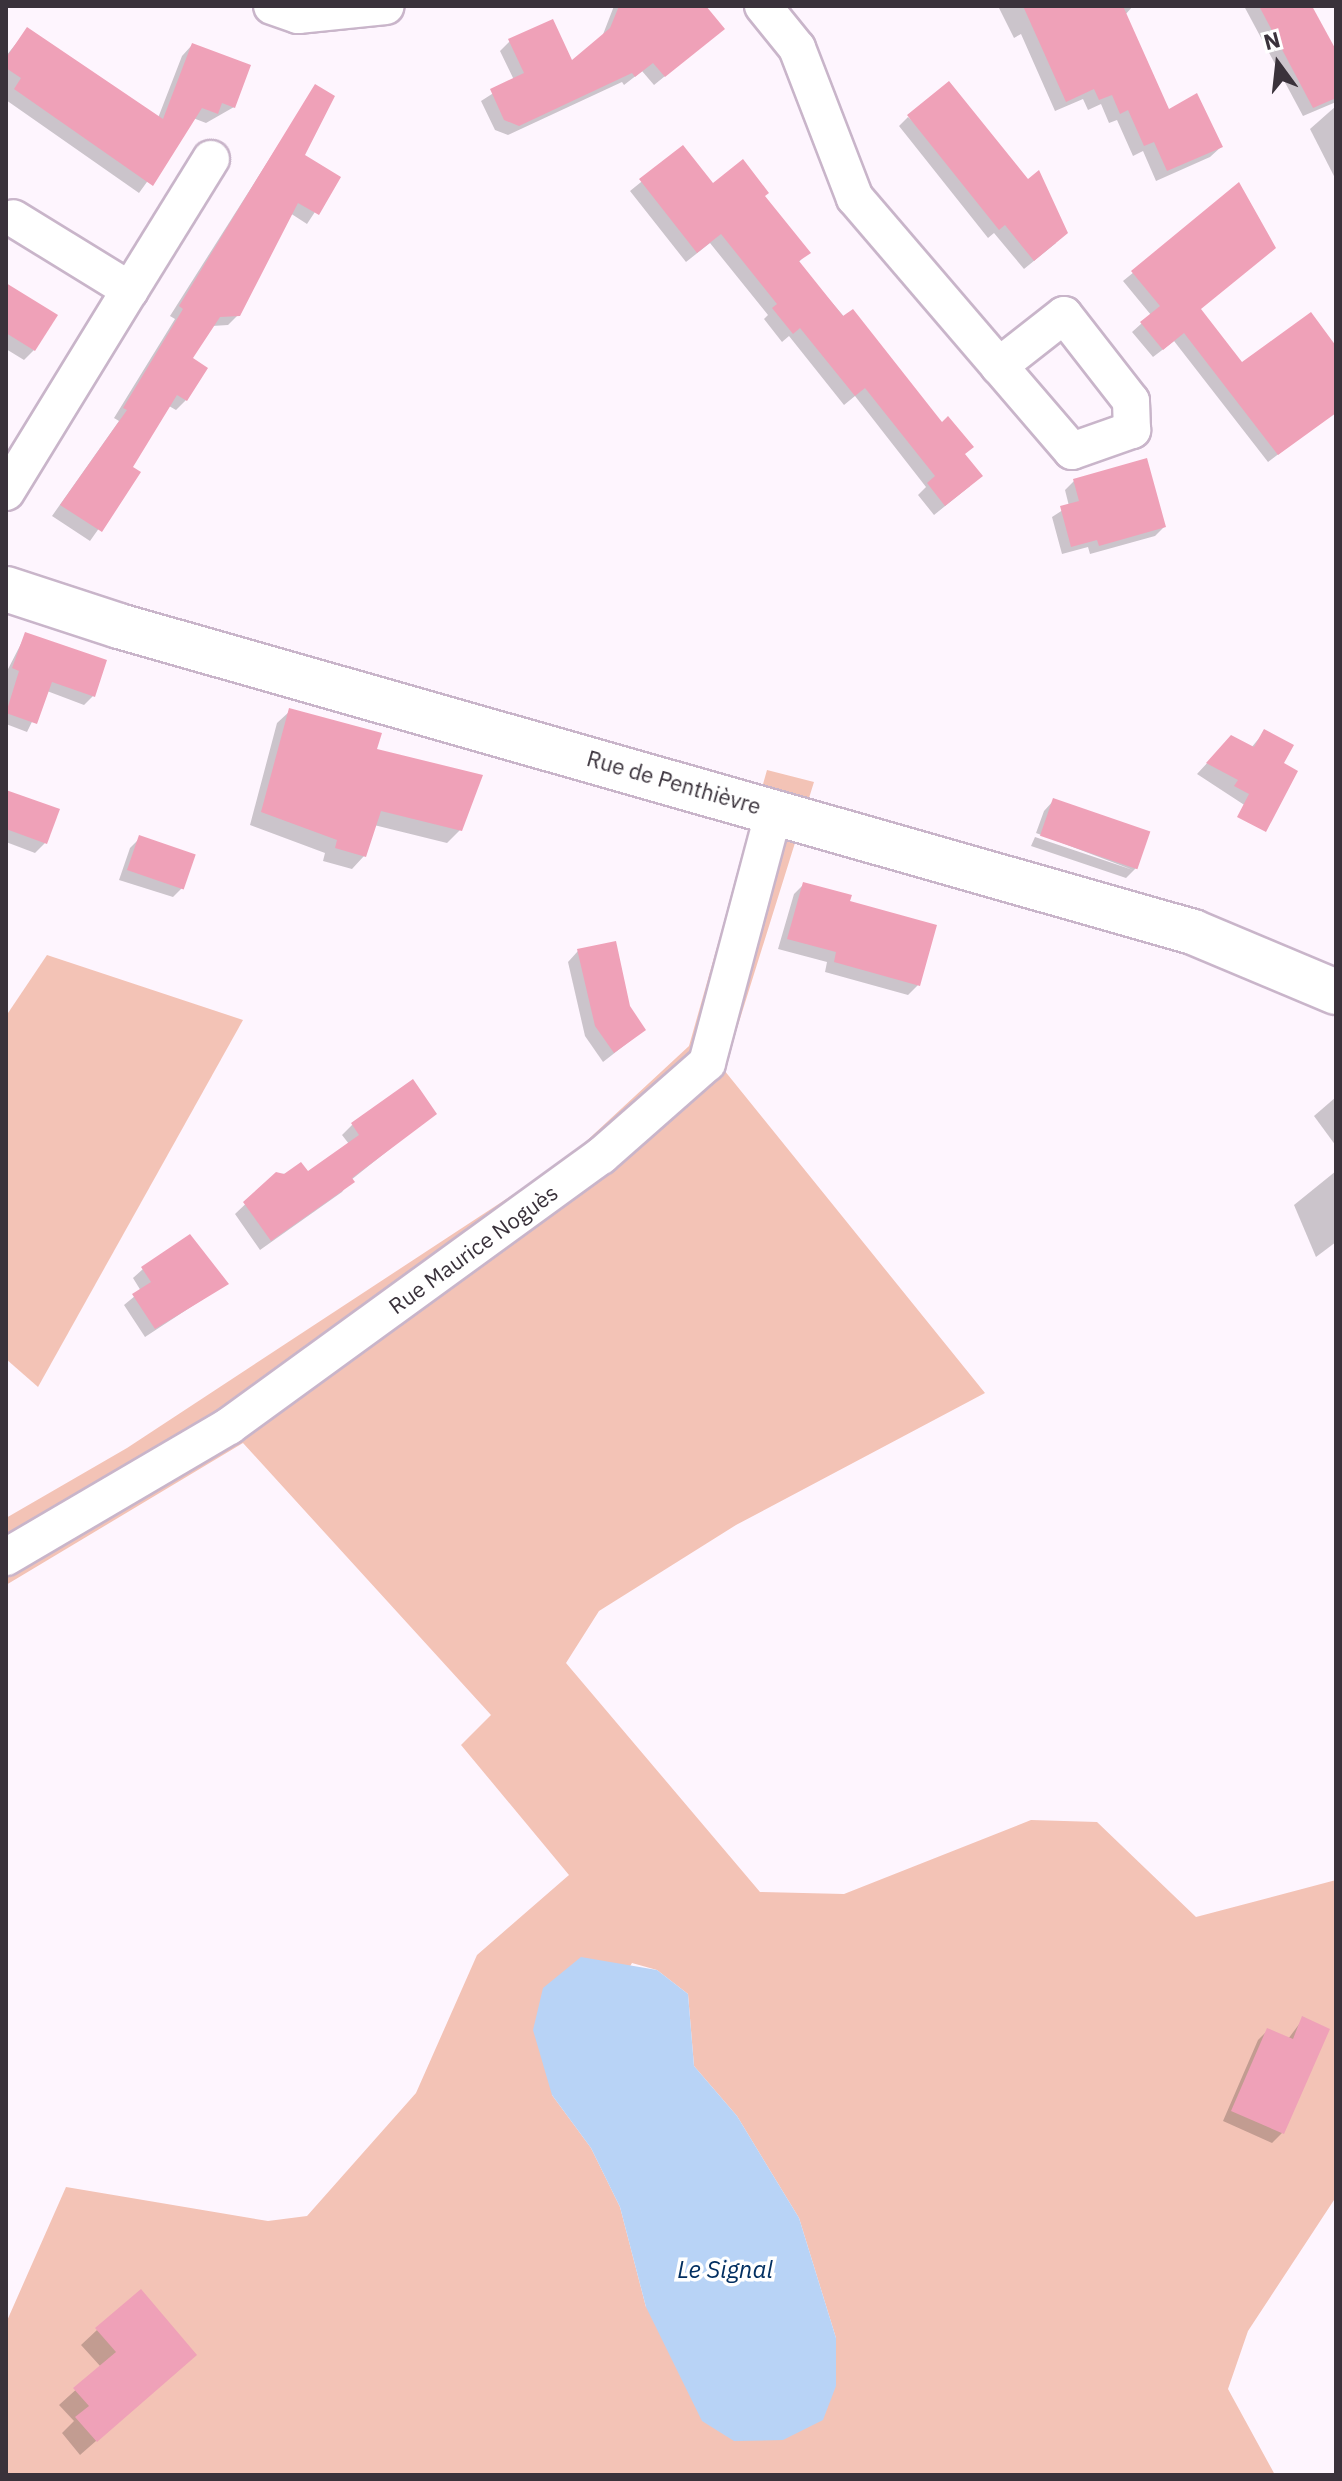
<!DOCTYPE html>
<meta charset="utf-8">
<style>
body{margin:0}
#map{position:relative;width:1342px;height:2481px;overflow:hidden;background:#fef5fe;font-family:"IBM Plex Sans",sans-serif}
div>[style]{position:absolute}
.green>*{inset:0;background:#f3c3b6}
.water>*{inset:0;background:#b8d3f6}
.shadow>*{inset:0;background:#0003}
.building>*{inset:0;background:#efa1b8;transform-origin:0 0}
.roads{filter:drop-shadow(2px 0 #c9b5ca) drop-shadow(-2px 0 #c9b5ca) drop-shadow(0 2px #c9b5ca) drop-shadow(0 -2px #c9b5ca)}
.street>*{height:36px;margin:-18px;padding:0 18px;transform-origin:18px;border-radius:18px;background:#fff}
.secondary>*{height:44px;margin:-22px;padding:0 22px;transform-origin:22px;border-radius:22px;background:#fff}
span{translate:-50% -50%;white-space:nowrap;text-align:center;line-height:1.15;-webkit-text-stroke:7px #fff;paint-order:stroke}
.street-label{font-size:22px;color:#3a323b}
.water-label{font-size:24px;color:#022f61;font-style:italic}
.frame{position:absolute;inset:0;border:8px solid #3a323b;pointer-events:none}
.north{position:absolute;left:1238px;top:24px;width:80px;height:80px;-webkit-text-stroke:6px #fff;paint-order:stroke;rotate:345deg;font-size:22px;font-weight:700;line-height:32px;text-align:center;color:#3a323b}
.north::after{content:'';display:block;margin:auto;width:28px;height:36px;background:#3a323b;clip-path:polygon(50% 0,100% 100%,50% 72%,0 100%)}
</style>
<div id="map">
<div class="green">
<div style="clip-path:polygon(evenodd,767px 770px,814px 782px,724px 1070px,985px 1393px,736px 1525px,599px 1611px,566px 1663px,760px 1892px,844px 1894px,1031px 1820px,1097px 1822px,1196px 1917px,1336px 1880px,1336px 2197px,1248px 2331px,1228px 2389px,1275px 2475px,6px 2475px,6px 2323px,66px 2187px,268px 2221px,307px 2216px,416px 2093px,477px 1955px,569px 1875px,461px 1745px,491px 1715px,243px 1443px,6px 1585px,6px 1518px,127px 1448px,567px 1159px,689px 1046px,767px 770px,632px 1963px,657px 1970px,688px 1994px,694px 2066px,737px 2116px,799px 2218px,836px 2338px,646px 2307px,620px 2207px,591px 2148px,552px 2095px,632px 1963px)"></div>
<div style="clip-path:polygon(47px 955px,243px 1020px,38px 1387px,6px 1359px,6px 1016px)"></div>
</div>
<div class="water">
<div style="clip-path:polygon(581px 1957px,657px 1970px,688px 1994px,694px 2066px,737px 2116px,799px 2218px,836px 2338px,836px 2386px,823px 2420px,783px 2440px,734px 2441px,702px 2421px,646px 2307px,620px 2207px,591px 2148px,552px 2095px,533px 2030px,543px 1988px)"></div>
</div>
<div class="shadow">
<div style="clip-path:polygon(614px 6px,704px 6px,712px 38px,654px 85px,642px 71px,624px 85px,622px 82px,508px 135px,495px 130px,481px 101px,514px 80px,500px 51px,510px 41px,571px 63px,602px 37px)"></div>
<div style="clip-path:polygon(998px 6px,1133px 6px,1125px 15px,1168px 112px,1221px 147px,1210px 157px,1156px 181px,1143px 151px,1133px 156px,1117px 120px,1109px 123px,1101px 104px,1088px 110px,1083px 99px,1055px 111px,1021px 34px,1014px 38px)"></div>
<div style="clip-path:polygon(1244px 6px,1310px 6px,1336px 56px,1336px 102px,1303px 116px)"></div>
<div style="clip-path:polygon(27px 30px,158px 118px,182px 56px,192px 45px,234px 107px,206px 123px,193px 118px,139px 193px,6px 100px,6px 56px)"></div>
<div style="clip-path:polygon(315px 87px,303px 156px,338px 177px,307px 224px,290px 213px,239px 314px,228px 325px,212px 326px,190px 359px,186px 400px,176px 410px,169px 406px,130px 468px,138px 473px,90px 541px,52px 516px,119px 421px,114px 418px,175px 319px,170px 316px)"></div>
<div style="clip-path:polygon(1336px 106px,1336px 180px,1310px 129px)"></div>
<div style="clip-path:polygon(908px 117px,1056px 243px,1024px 269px,994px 233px,988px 238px,899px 126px)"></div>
<div style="clip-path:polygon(683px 148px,712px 186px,763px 197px,808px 252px,798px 263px,963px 455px,970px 486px,934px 515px,918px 495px,926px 487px,855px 396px,844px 405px,789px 336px,782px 342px,764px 319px,768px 315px,710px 243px,686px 262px,630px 191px)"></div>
<div style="clip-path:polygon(1239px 186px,1199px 310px,1241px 365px,1336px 349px,1336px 390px,1317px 425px,1268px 462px,1174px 341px,1153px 357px,1132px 332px,1151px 315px,1123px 281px)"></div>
<div style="clip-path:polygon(6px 286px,34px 350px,24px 360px,6px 349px)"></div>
<div style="clip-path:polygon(1074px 481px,1164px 527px,1155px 536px,1090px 554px,1088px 547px,1062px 554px,1052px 517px,1069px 506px,1065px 490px)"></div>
<div style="clip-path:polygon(26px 634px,93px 696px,84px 705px,47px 691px,27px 732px,6px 724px,6px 673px)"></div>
<div style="clip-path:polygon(290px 711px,374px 750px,460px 830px,447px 843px,374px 825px,364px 856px,352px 869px,323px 861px,325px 853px,250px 825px,277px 723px)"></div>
<div style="clip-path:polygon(1265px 731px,1252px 810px,1197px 774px,1221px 748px,1251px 748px)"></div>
<div style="clip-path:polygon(6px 792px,46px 842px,35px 853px,6px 842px)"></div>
<div style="clip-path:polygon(1054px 800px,1148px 832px,1136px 868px,1126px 878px,1031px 846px,1035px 837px,1133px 870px,1036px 833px,1044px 811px)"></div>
<div style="clip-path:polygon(140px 838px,183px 887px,173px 897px,119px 880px,130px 848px)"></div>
<div style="clip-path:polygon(804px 884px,918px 985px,908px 995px,825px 972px,827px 962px,778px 949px,794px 894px)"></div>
<div style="clip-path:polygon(578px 951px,644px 1030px,603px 1062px,585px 1036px,568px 962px)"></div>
<div style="clip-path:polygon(413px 1082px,435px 1113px,351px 1180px,342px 1192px,260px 1250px,235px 1214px,277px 1174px,307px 1173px,349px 1144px,342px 1135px,352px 1125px)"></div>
<div style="clip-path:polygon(1336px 1097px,1336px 1146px,1314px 1116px)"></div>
<div style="clip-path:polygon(1336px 1171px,1336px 1242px,1316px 1257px,1294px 1205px)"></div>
<div style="clip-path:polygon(143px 1269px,226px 1284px,145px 1337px,124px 1305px,141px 1291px,133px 1278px)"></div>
<div style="clip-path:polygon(1303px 2019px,1282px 2133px,1272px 2143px,1223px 2121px,1258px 2040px,1268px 2030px,1288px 2039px)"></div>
<div style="clip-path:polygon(97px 2330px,194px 2355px,80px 2455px,62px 2433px,74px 2421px,59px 2405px,101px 2367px,81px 2345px)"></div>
</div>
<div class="building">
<div style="clip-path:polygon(619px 6px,706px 6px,725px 29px,665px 77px,653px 63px,635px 77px,632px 73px,519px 126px,504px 120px,490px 89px,524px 73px,508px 39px,553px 19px,572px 60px,610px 28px)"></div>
<div style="clip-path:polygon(1023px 6px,1123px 6px,1169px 109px,1197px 93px,1223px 147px,1167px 171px,1154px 142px,1144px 146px,1128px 110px,1120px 114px,1112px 95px,1099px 100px,1094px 89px,1066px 102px)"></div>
<div style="clip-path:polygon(1259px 6px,1312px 6px,1336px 50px,1336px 98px,1313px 108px)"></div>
<div style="clip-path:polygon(27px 27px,163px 119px,192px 43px,251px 65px,235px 108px,222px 103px,218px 114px,202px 108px,153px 186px,14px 89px,21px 78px,6px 68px,6px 58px)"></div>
<div style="clip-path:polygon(949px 81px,1028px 179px,1039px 170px,1068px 233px,1034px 261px,1005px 225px,999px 230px,907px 115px)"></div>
<div style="clip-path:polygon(315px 84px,335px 96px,305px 155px,341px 177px,319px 215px,298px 203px,240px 316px,220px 317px,193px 358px,208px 368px,187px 401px,177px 395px,133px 467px,141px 472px,102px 532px,60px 505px,127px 410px,123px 408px,183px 309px,179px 306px)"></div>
<div style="clip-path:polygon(683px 145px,713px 183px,743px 159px,769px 193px,765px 196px,811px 253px,799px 261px,843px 316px,853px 309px,942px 422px,948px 416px,974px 447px,965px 454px,983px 476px,945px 506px,927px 483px,935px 476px,865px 388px,855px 396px,800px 328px,793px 334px,772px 308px,777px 304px,721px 234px,697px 253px,639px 179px)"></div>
<div style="clip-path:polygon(1239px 182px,1276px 248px,1201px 309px,1242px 362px,1311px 312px,1336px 346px,1336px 413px,1278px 455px,1184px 333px,1163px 350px,1140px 322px,1160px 306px,1131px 271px)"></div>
<div style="clip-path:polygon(6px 283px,58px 315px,35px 351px,6px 333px)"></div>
<div style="clip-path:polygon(1147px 458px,1166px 527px,1099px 546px,1097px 540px,1071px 547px,1060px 506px,1079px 501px,1073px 479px)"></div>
<div style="clip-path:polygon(25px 632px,107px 660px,95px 697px,52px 682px,37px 724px,6px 713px,19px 671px,12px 668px)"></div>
<div style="clip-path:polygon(289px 708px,382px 733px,377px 749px,483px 775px,462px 831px,381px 811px,366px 857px,335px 848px,337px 840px,261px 812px)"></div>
<div style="clip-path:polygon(1264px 729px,1294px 745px,1284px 763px,1298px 771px,1266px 832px,1237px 817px,1249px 794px,1234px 786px,1238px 780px,1206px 763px,1231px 735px,1254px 747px)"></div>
<div style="clip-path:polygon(6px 790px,60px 809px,47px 844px,6px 829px)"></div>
<div style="left:1053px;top:798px;width:103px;height:40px;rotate:19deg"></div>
<div style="left:139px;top:835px;width:60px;height:37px;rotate:19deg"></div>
<div style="clip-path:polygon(803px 882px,852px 895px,850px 901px,937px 925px,920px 986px,834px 962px,836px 952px,787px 939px)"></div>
<div style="clip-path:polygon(616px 941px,630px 1006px,646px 1030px,614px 1053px,595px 1026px,577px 949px)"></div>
<div style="clip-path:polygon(413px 1079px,437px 1114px,352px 1178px,355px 1182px,271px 1241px,243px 1202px,276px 1172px,284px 1174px,301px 1162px,308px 1171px,359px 1135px,351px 1123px)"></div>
<div style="clip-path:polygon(190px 1234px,229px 1284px,155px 1329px,132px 1294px,151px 1282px,141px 1267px)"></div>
<div style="clip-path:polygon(1302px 2016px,1330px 2029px,1284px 2134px,1231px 2111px,1267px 2028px,1293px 2039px)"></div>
<div style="clip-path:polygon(141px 2289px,197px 2355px,97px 2442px,75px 2417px,89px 2406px,73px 2388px,116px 2352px,95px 2328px)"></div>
</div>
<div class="roads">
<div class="street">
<div style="left:272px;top:6px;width:28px;rotate:19deg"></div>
<div style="left:298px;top:15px;width:88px;rotate:-5.8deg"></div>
<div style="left:763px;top:6px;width:54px;rotate:51deg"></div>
<div style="left:797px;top:48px;width:161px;rotate:68.9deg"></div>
<div style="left:855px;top:198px;width:221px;rotate:49.4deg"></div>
<div style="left:999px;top:366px;width:112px;rotate:49.3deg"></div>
<div style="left:1072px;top:451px;width:64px;rotate:-19.3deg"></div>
<div style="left:1132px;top:430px;width:29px;rotate:-92deg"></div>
<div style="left:1131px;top:401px;width:109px;rotate:-127.9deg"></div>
<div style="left:1064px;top:315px;width:83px;rotate:141.9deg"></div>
<div style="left:130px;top:290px;width:154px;rotate:-58.3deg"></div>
<div style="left:6px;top:492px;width:237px;rotate:-58.5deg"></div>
<div style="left:130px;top:290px;width:137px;rotate:-148.4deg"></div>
<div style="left:6px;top:1557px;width:259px;rotate:-30.4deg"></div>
<div style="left:229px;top:1426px;width:460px;rotate:-36deg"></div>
<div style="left:601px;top:1156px;width:141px;rotate:-41.3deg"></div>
<div style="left:707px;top:1063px;width:261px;rotate:-75.1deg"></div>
</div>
<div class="secondary">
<div style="left:6px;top:589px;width:119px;rotate:18.1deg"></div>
<div style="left:119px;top:626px;width:1117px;rotate:15.9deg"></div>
<div style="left:1193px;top:932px;width:155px;rotate:22.8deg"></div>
</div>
</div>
<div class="street-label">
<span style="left:674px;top:782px;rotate:16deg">Rue de Penthièvre</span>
<span style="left:473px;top:1249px;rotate:-36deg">Rue Maurice Noguès</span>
</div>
<div class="water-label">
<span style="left:725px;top:2270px">Le Signal</span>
</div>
<div class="frame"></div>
<div class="north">N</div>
</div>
